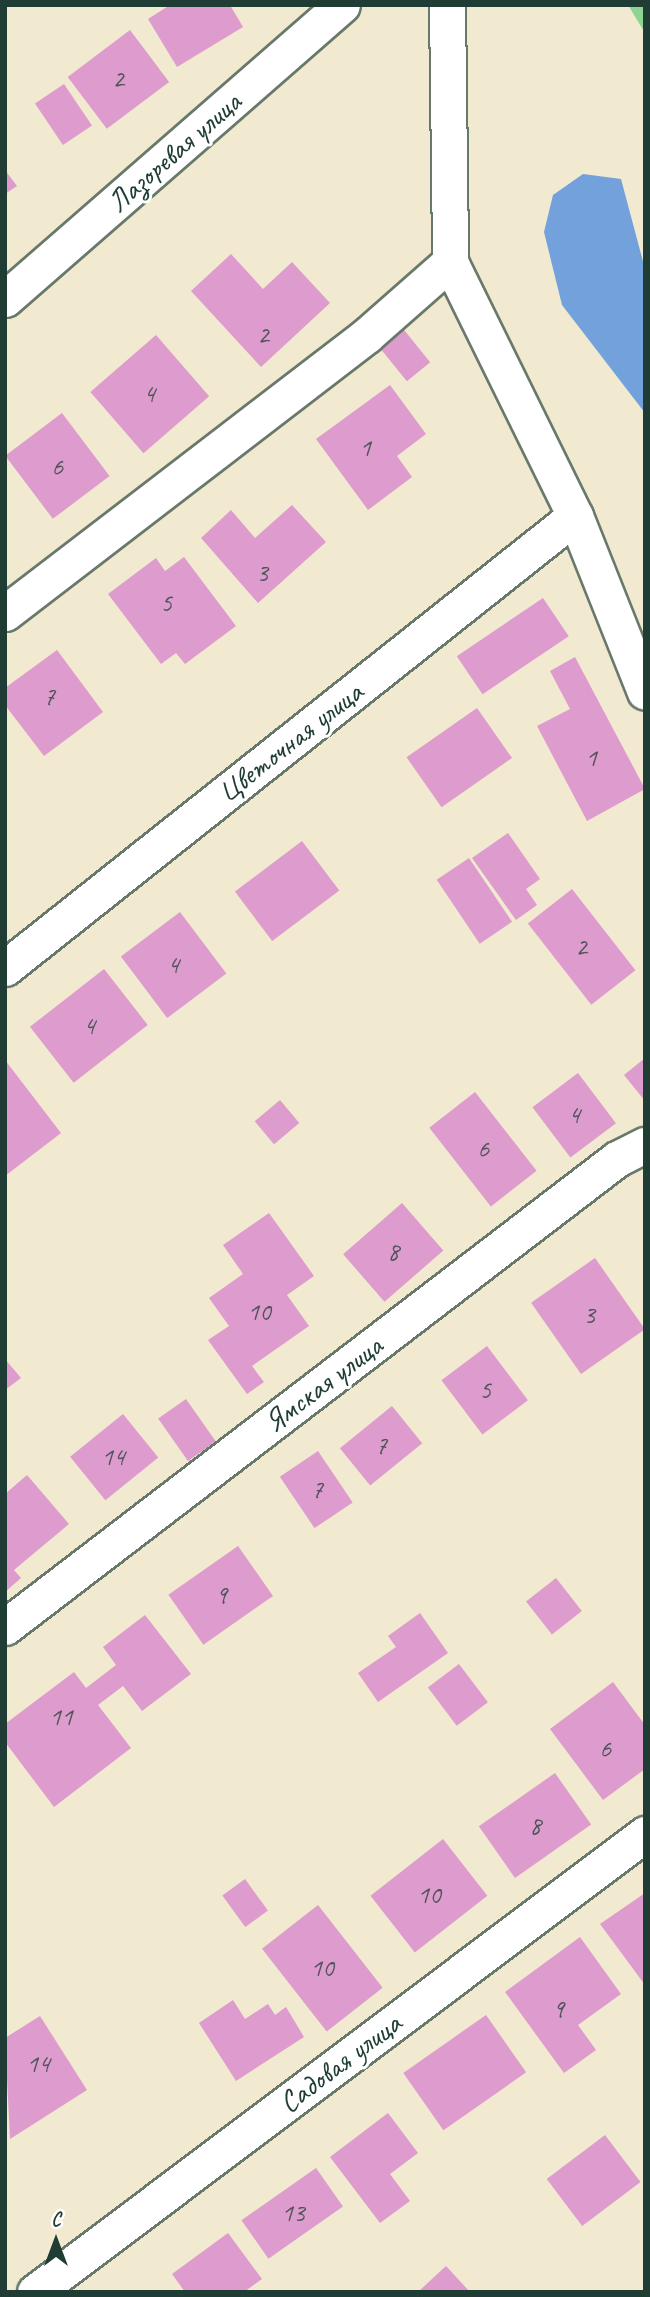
<!DOCTYPE html>
<meta charset="utf-8">
<style>
body{margin:0}
#map{position:relative;width:650px;height:2297px;overflow:hidden;background:#f1e9d0;font-family:Caveat,sans-serif}
div>[style]{position:absolute}
.green>*{inset:0;background:#8cd692}
.water>*{inset:0;background:#72a1dc}
.building>*{inset:0;background:#de9bcd;transform-origin:0 0}
.roads{filter:drop-shadow(2px 0 #68796b) drop-shadow(-2px 0 #68796b) drop-shadow(0 2px #68796b) drop-shadow(0 -2px #68796b)}
.minor>*{height:35px;margin:-17.5px;padding:0 17.5px;transform-origin:17.5px;border-radius:17.5px;background:#fff}
span{translate:-50% -50%;white-space:nowrap;text-align:center;line-height:1.15;-webkit-text-stroke:6px #fff;paint-order:stroke}
.number-label{font-size:26px;color:#4f545a}
.number-label span{-webkit-text-stroke-width:0}
.street-label{font-size:30px;color:#1f3d34}
.frame{position:absolute;inset:0;border:7px solid #1f3d34;pointer-events:none}
.north{position:absolute;left:21px;top:2206px;width:70px;height:70px;-webkit-text-stroke:5px #fff;paint-order:stroke;rotate:0deg;font-size:19px;font-weight:700;line-height:28px;text-align:center;color:#1f3d34}
.north::after{content:'';display:block;margin:auto;width:24px;height:32px;background:#1f3d34;clip-path:polygon(50% 0,100% 100%,50% 72%,0 100%)}
</style>
<div id="map">
<div class="green">
<div style="clip-path:polygon(628px 5px,645px 5px,645px 33px)"></div>
</div>
<div class="water">
<div style="clip-path:polygon(583px 174px,621px 179px,645px 269px,645px 413px,562px 305px,544px 232px,553px 195px)"></div>
</div>
<div class="building">
<div style="clip-path:polygon(170px 5px,230px 5px,243px 27px,177px 67px,148px 19px)"></div>
<div style="left:130px;top:30px;width:65px;height:78px;rotate:53deg"></div>
<div style="left:64px;top:84px;width:50px;height:35px;rotate:56deg"></div>
<div style="clip-path:polygon(5px 170px,17px 186px,5px 194px)"></div>
<div style="clip-path:polygon(231px 254px,263px 289px,292px 262px,330px 303px,261px 367px,191px 291px)"></div>
<div style="left:400px;top:325px;width:48px;height:30px;rotate:51deg"></div>
<div style="left:156px;top:335px;width:81px;height:87px;rotate:49deg"></div>
<div style="clip-path:polygon(390px 385px,426px 434px,397px 456px,412px 477px,368px 510px,316px 439px)"></div>
<div style="left:62px;top:413px;width:79px;height:71px;rotate:53deg"></div>
<div style="clip-path:polygon(292px 505px,326px 542px,258px 603px,201px 538px,231px 510px,255px 538px)"></div>
<div style="clip-path:polygon(184px 557px,236px 626px,185px 664px,176px 653px,161px 664px,108px 594px,156px 558px,165px 571px)"></div>
<div style="left:543px;top:598px;width:46px;height:104px;rotate:56deg"></div>
<div style="clip-path:polygon(57px 650px,103px 712px,44px 756px,5px 705px,5px 688px)"></div>
<div style="clip-path:polygon(575px 657px,645px 789px,587px 821px,537px 726px,570px 709px,550px 671px)"></div>
<div style="left:477px;top:708px;width:61px;height:86px;rotate:55deg"></div>
<div style="clip-path:polygon(508px 833px,540px 879px,526px 889px,537px 905px,516px 920px,472px 858px)"></div>
<div style="left:302px;top:841px;width:62px;height:84px;rotate:53deg"></div>
<div style="left:469px;top:858px;width:77px;height:39px;rotate:56deg"></div>
<div style="left:572px;top:889px;width:103px;height:56px;rotate:52deg"></div>
<div style="left:180px;top:912px;width:77px;height:74px;rotate:53deg"></div>
<div style="left:104px;top:969px;width:71px;height:94px;rotate:52deg"></div>
<div style="clip-path:polygon(645px 1058px,645px 1101px,624px 1075px)"></div>
<div style="clip-path:polygon(5px 1060px,61px 1133px,5px 1176px)"></div>
<div style="left:578px;top:1073px;width:63px;height:57px;rotate:53deg"></div>
<div style="left:475px;top:1092px;width:100px;height:58px;rotate:52deg"></div>
<div style="left:280px;top:1100px;width:30px;height:33px;rotate:50deg"></div>
<div style="left:402px;top:1203px;width:63px;height:78px;rotate:49deg"></div>
<div style="clip-path:polygon(269px 1213px,314px 1276px,287px 1295px,309px 1326px,252px 1366px,264px 1382px,247px 1394px,208px 1340px,229px 1326px,209px 1298px,243px 1274px,223px 1245px)"></div>
<div style="left:595px;top:1258px;width:87px;height:78px;rotate:55deg"></div>
<div style="left:487px;top:1346px;width:68px;height:57px;rotate:53deg"></div>
<div style="clip-path:polygon(5px 1359px,21px 1378px,5px 1390px)"></div>
<div style="left:186px;top:1399px;width:52px;height:34px;rotate:55deg"></div>
<div style="left:392px;top:1406px;width:48px;height:67px;rotate:51deg"></div>
<div style="left:123px;top:1414px;width:56px;height:68px;rotate:51deg"></div>
<div style="left:318px;top:1451px;width:62px;height:46px;rotate:56deg"></div>
<div style="clip-path:polygon(27px 1475px,69px 1524px,14px 1570px,21px 1578px,5px 1592px,5px 1494px)"></div>
<div style="left:238px;top:1546px;width:61px;height:85px;rotate:55deg"></div>
<div style="left:556px;top:1578px;width:42px;height:38px;rotate:52deg"></div>
<div style="clip-path:polygon(420px 1613px,448px 1653px,378px 1702px,358px 1673px,396px 1647px,388px 1636px)"></div>
<div style="clip-path:polygon(145px 1615px,191px 1674px,142px 1711px,123px 1686px,98px 1705px,131px 1748px,54px 1807px,5px 1742px,5px 1724px,74px 1672px,86px 1688px,116px 1665px,103px 1647px)"></div>
<div style="left:459px;top:1664px;width:48px;height:39px;rotate:53deg"></div>
<div style="clip-path:polygon(613px 1682px,645px 1725px,645px 1769px,603px 1800px,550px 1729px)"></div>
<div style="left:555px;top:1773px;width:63px;height:93px;rotate:55deg"></div>
<div style="left:443px;top:1839px;width:72px;height:92px;rotate:52deg"></div>
<div style="left:245px;top:1879px;width:39px;height:28px;rotate:54deg"></div>
<div style="clip-path:polygon(645px 1893px,645px 1985px,600px 1924px)"></div>
<div style="left:318px;top:1905px;width:105px;height:71px;rotate:52deg"></div>
<div style="clip-path:polygon(580px 1937px,621px 1994px,578px 2025px,596px 2050px,564px 2073px,505px 1992px)"></div>
<div style="clip-path:polygon(233px 2000px,245px 2019px,268px 2004px,275px 2015px,286px 2007px,304px 2037px,236px 2081px,199px 2023px)"></div>
<div style="left:486px;top:2015px;width:70px;height:101px;rotate:55deg"></div>
<div style="clip-path:polygon(40px 2016px,87px 2090px,10px 2139px,5px 2038px)"></div>
<div style="clip-path:polygon(388px 2113px,418px 2153px,390px 2174px,410px 2201px,380px 2223px,330px 2157px)"></div>
<div style="left:605px;top:2135px;width:59px;height:73px;rotate:53deg"></div>
<div style="left:316px;top:2168px;width:47px;height:91px;rotate:55deg"></div>
<div style="clip-path:polygon(228px 2233px,262px 2279px,244px 2292px,185px 2292px,172px 2274px)"></div>
<div style="clip-path:polygon(446px 2266px,470px 2292px,418px 2292px)"></div>
</div>
<div class="roads">
<div class="minor">
<div style="left:447px;top:5px;width:257px;rotate:89.3deg"></div>
<div style="left:450px;top:262px;width:283px;rotate:63.8deg"></div>
<div style="left:575px;top:516px;width:189px;rotate:68.3deg"></div>
<div style="left:5px;top:299px;width:447px;rotate:-41.1deg"></div>
<div style="left:5px;top:613px;width:456px;rotate:-37.5deg"></div>
<div style="left:367px;top:335px;width:111px;rotate:-41.3deg"></div>
<div style="left:5px;top:968px;width:727px;rotate:-38.41deg"></div>
<div style="left:5px;top:1627px;width:770px;rotate:-37.41deg"></div>
<div style="left:617px;top:1159px;width:31px;rotate:-27deg"></div>
<div style="left:35px;top:2292px;width:763px;rotate:-36.9deg"></div>
</div>
</div>
<div class="number-label">
<span style="left:118px;top:79px">2</span>
<span style="left:263px;top:335px">2</span>
<span style="left:149px;top:394px">4</span>
<span style="left:365px;top:448px">1</span>
<span style="left:57px;top:467px">6</span>
<span style="left:262px;top:573px">3</span>
<span style="left:166px;top:603px">5</span>
<span style="left:49px;top:697px">7</span>
<span style="left:591px;top:758px">1</span>
<span style="left:581px;top:947px">2</span>
<span style="left:173px;top:965px">4</span>
<span style="left:89px;top:1026px">4</span>
<span style="left:574px;top:1115px">4</span>
<span style="left:483px;top:1149px">6</span>
<span style="left:393px;top:1252px">8</span>
<span style="left:259px;top:1312px">10</span>
<span style="left:589px;top:1315px">3</span>
<span style="left:485px;top:1390px">5</span>
<span style="left:381px;top:1446px">7</span>
<span style="left:113px;top:1457px">14</span>
<span style="left:317px;top:1490px">7</span>
<span style="left:221px;top:1595px">9</span>
<span style="left:61px;top:1717px">11</span>
<span style="left:605px;top:1749px">6</span>
<span style="left:535px;top:1826px">8</span>
<span style="left:429px;top:1895px">10</span>
<span style="left:322px;top:1968px">10</span>
<span style="left:558px;top:2009px">9</span>
<span style="left:38px;top:2064px">14</span>
<span style="left:293px;top:2213px">13</span>
</div>
<div class="street-label">
<span style="left:174px;top:152px;rotate:-41deg">Лазоревая улица</span>
<span style="left:290px;top:742px;rotate:-38deg">Цветочная улица</span>
<span style="left:323px;top:1384px;rotate:-37deg">Ямская улица</span>
<span style="left:340px;top:2063px;rotate:-37deg">Садовая улица</span>
</div>
<div class="frame"></div>
<div class="north">С</div>
</div>
